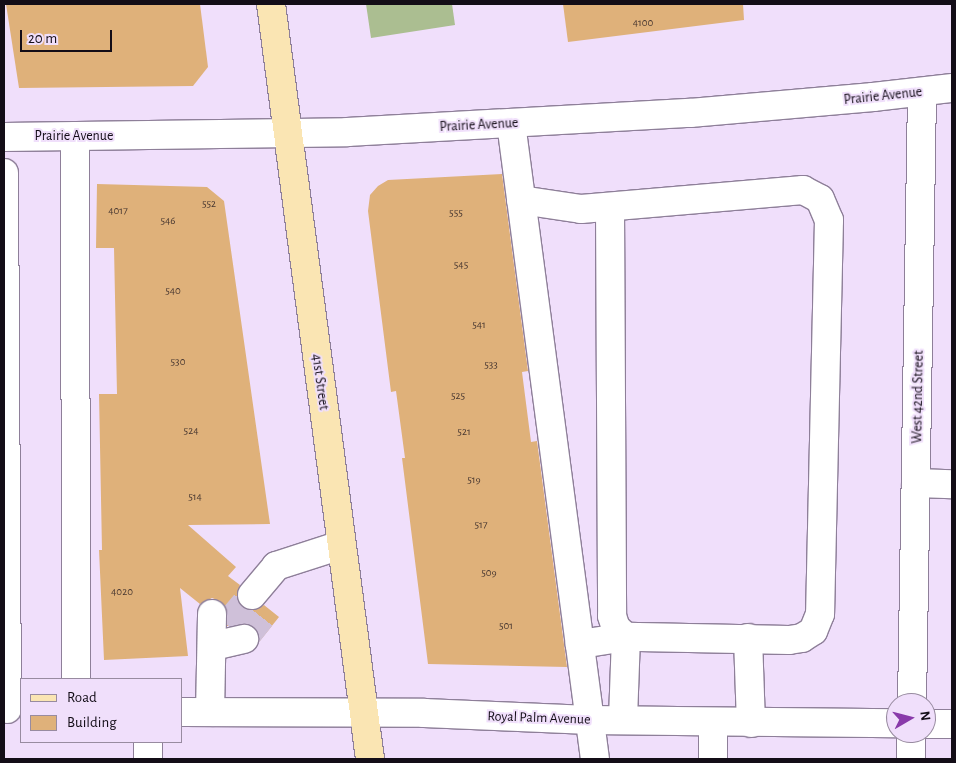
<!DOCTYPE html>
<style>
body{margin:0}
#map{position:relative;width:956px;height:763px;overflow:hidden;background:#f0dffb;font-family:"Alegreya Sans",sans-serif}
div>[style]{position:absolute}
.green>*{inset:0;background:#abbe91}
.building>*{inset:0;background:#dfb17a}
.minor-tunnel>*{height:28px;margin-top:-14px;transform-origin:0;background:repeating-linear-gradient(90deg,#cfc0d9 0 28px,transparent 0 42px)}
.roads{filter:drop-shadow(1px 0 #8e7f99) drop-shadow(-1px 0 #8e7f99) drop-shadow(0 1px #8e7f99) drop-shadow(0 -1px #8e7f99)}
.minor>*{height:28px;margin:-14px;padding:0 14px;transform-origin:14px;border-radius:14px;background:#fff}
.major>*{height:28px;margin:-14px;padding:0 14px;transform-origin:14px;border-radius:14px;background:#fae5b3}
span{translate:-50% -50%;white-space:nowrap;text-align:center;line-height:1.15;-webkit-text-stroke:4px #f0dffb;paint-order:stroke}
.number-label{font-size:11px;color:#463630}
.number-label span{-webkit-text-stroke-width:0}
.street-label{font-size:14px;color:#130d17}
.frame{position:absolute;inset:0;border:5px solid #130d17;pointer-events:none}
.legend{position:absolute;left:20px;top:678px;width:162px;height:65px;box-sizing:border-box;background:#f0dffb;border:1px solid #988ba0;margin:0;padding:6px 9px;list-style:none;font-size:15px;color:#130d17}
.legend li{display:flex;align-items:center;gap:10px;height:25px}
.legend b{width:25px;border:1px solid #988ba0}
.north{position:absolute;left:886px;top:693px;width:50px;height:50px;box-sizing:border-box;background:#f0dffb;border:1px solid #988ba0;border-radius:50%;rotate:82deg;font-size:14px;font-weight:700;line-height:20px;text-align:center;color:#130d17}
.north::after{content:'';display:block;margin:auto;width:18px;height:22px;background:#893aaa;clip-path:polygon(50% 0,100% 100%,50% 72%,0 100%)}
.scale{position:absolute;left:20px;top:30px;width:92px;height:22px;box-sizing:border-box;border:2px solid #130d17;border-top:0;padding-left:6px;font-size:15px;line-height:18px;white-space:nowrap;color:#130d17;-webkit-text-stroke:4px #f0dffb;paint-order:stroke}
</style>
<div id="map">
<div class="green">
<div style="clip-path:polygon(366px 4px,452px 4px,455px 25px,371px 38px)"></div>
</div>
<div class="building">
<div style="clip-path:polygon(6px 4px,200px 4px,208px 67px,193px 86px,19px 88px)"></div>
<div style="clip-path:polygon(563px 4px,743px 4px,744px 20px,568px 42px)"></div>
<div style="clip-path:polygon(502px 174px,528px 371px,522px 372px,531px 442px,537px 441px,567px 667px,428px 664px,402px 458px,405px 458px,396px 391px,391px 392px,368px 211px,370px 195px,378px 186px,388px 180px)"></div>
<div style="clip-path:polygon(97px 184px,207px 187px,224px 201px,270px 524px,188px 525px,236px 567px,228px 576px,240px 585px,237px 593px,238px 601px,242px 607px,250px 610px,258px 609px,264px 605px,279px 617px,259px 642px,256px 629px,249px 624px,227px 626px,226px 607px,220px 601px,212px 598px,200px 604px,180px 588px,188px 656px,104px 660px,99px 550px,102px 550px,99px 394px,117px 394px,114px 248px,96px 248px)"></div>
</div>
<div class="minor-tunnel">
<div style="left:227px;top:625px;width:39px;rotate:-50deg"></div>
<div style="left:244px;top:639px;width:39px;rotate:-52deg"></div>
</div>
<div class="roads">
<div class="minor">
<div style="left:511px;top:123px;width:642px;rotate:82.48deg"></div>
<div style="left:75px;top:136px;width:543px;rotate:89.89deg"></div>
<div style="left:4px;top:137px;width:343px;rotate:-0.8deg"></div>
<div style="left:347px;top:132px;width:344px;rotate:-3.2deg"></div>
<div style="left:690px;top:113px;width:184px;rotate:-5deg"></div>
<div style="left:873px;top:97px;width:80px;rotate:-6.5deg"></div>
<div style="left:4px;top:173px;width:536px;rotate:89.68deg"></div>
<div style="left:521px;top:200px;width:61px;rotate:8.5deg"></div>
<div style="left:581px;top:209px;width:223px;rotate:-4.9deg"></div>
<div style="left:803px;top:190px;width:19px;rotate:28deg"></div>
<div style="left:820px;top:199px;width:23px;rotate:67deg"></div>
<div style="left:829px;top:220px;width:394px;rotate:91.3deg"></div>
<div style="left:820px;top:614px;width:18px;rotate:112deg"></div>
<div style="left:813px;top:631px;width:13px;rotate:148deg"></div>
<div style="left:802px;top:638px;width:13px;rotate:171deg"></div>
<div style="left:789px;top:640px;width:163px;rotate:-178.9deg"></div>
<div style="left:626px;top:637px;width:47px;rotate:171.3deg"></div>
<div style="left:610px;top:208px;width:408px;rotate:89.7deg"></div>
<div style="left:612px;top:616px;width:13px;rotate:72deg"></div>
<div style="left:616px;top:628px;width:13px;rotate:42deg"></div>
<div style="left:626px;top:637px;width:83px;rotate:92.1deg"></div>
<div style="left:916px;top:483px;width:36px;rotate:2deg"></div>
<div style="left:252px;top:595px;width:38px;rotate:-50deg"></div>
<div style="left:276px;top:566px;width:68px;rotate:-17.9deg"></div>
<div style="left:748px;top:638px;width:85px;rotate:88deg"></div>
<div style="left:213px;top:646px;width:32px;rotate:-13deg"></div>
<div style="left:912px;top:703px;width:611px;rotate:-89.06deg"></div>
<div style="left:181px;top:712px;width:243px;rotate:0.2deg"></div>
<div style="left:424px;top:713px;width:166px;rotate:2.4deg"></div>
<div style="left:590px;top:720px;width:306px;rotate:0.6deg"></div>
<div style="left:210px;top:712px;width:98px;rotate:-88.8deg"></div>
<div style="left:713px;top:722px;width:37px;rotate:90deg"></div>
<div style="left:926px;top:724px;width:26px"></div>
<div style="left:148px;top:742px;width:17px;rotate:90deg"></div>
<div style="left:911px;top:759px;width:26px;rotate:-90deg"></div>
</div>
<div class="major">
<div style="left:271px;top:4px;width:761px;rotate:82.53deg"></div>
</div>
</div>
<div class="number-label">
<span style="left:643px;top:23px">4100</span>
<span style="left:209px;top:204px">552</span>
<span style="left:118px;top:211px">4017</span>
<span style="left:456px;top:213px">555</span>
<span style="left:168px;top:221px">546</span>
<span style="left:461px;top:265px">545</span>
<span style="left:173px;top:291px">540</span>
<span style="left:479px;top:325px">541</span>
<span style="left:178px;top:362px">530</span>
<span style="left:491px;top:365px">533</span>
<span style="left:458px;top:396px">525</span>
<span style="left:191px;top:431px">524</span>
<span style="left:464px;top:432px">521</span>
<span style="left:474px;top:480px">519</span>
<span style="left:195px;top:497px">514</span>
<span style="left:481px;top:525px">517</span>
<span style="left:489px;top:573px">509</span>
<span style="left:122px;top:592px">4020</span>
<span style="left:506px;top:626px">501</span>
</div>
<div class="street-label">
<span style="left:883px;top:96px;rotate:-6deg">Prairie Avenue</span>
<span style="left:479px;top:125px;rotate:-3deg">Prairie Avenue</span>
<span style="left:74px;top:136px">Prairie Avenue</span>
<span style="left:320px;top:382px;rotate:82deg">41st Street</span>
<span style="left:918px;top:397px;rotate:-89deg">West 42nd Street</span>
<span style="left:539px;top:718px;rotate:2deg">Royal Palm Avenue</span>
</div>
<div class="frame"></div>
<ul class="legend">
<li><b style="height:6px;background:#fae5b3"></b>Road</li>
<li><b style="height:14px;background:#dfb17a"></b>Building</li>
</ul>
<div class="north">N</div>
<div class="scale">20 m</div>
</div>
